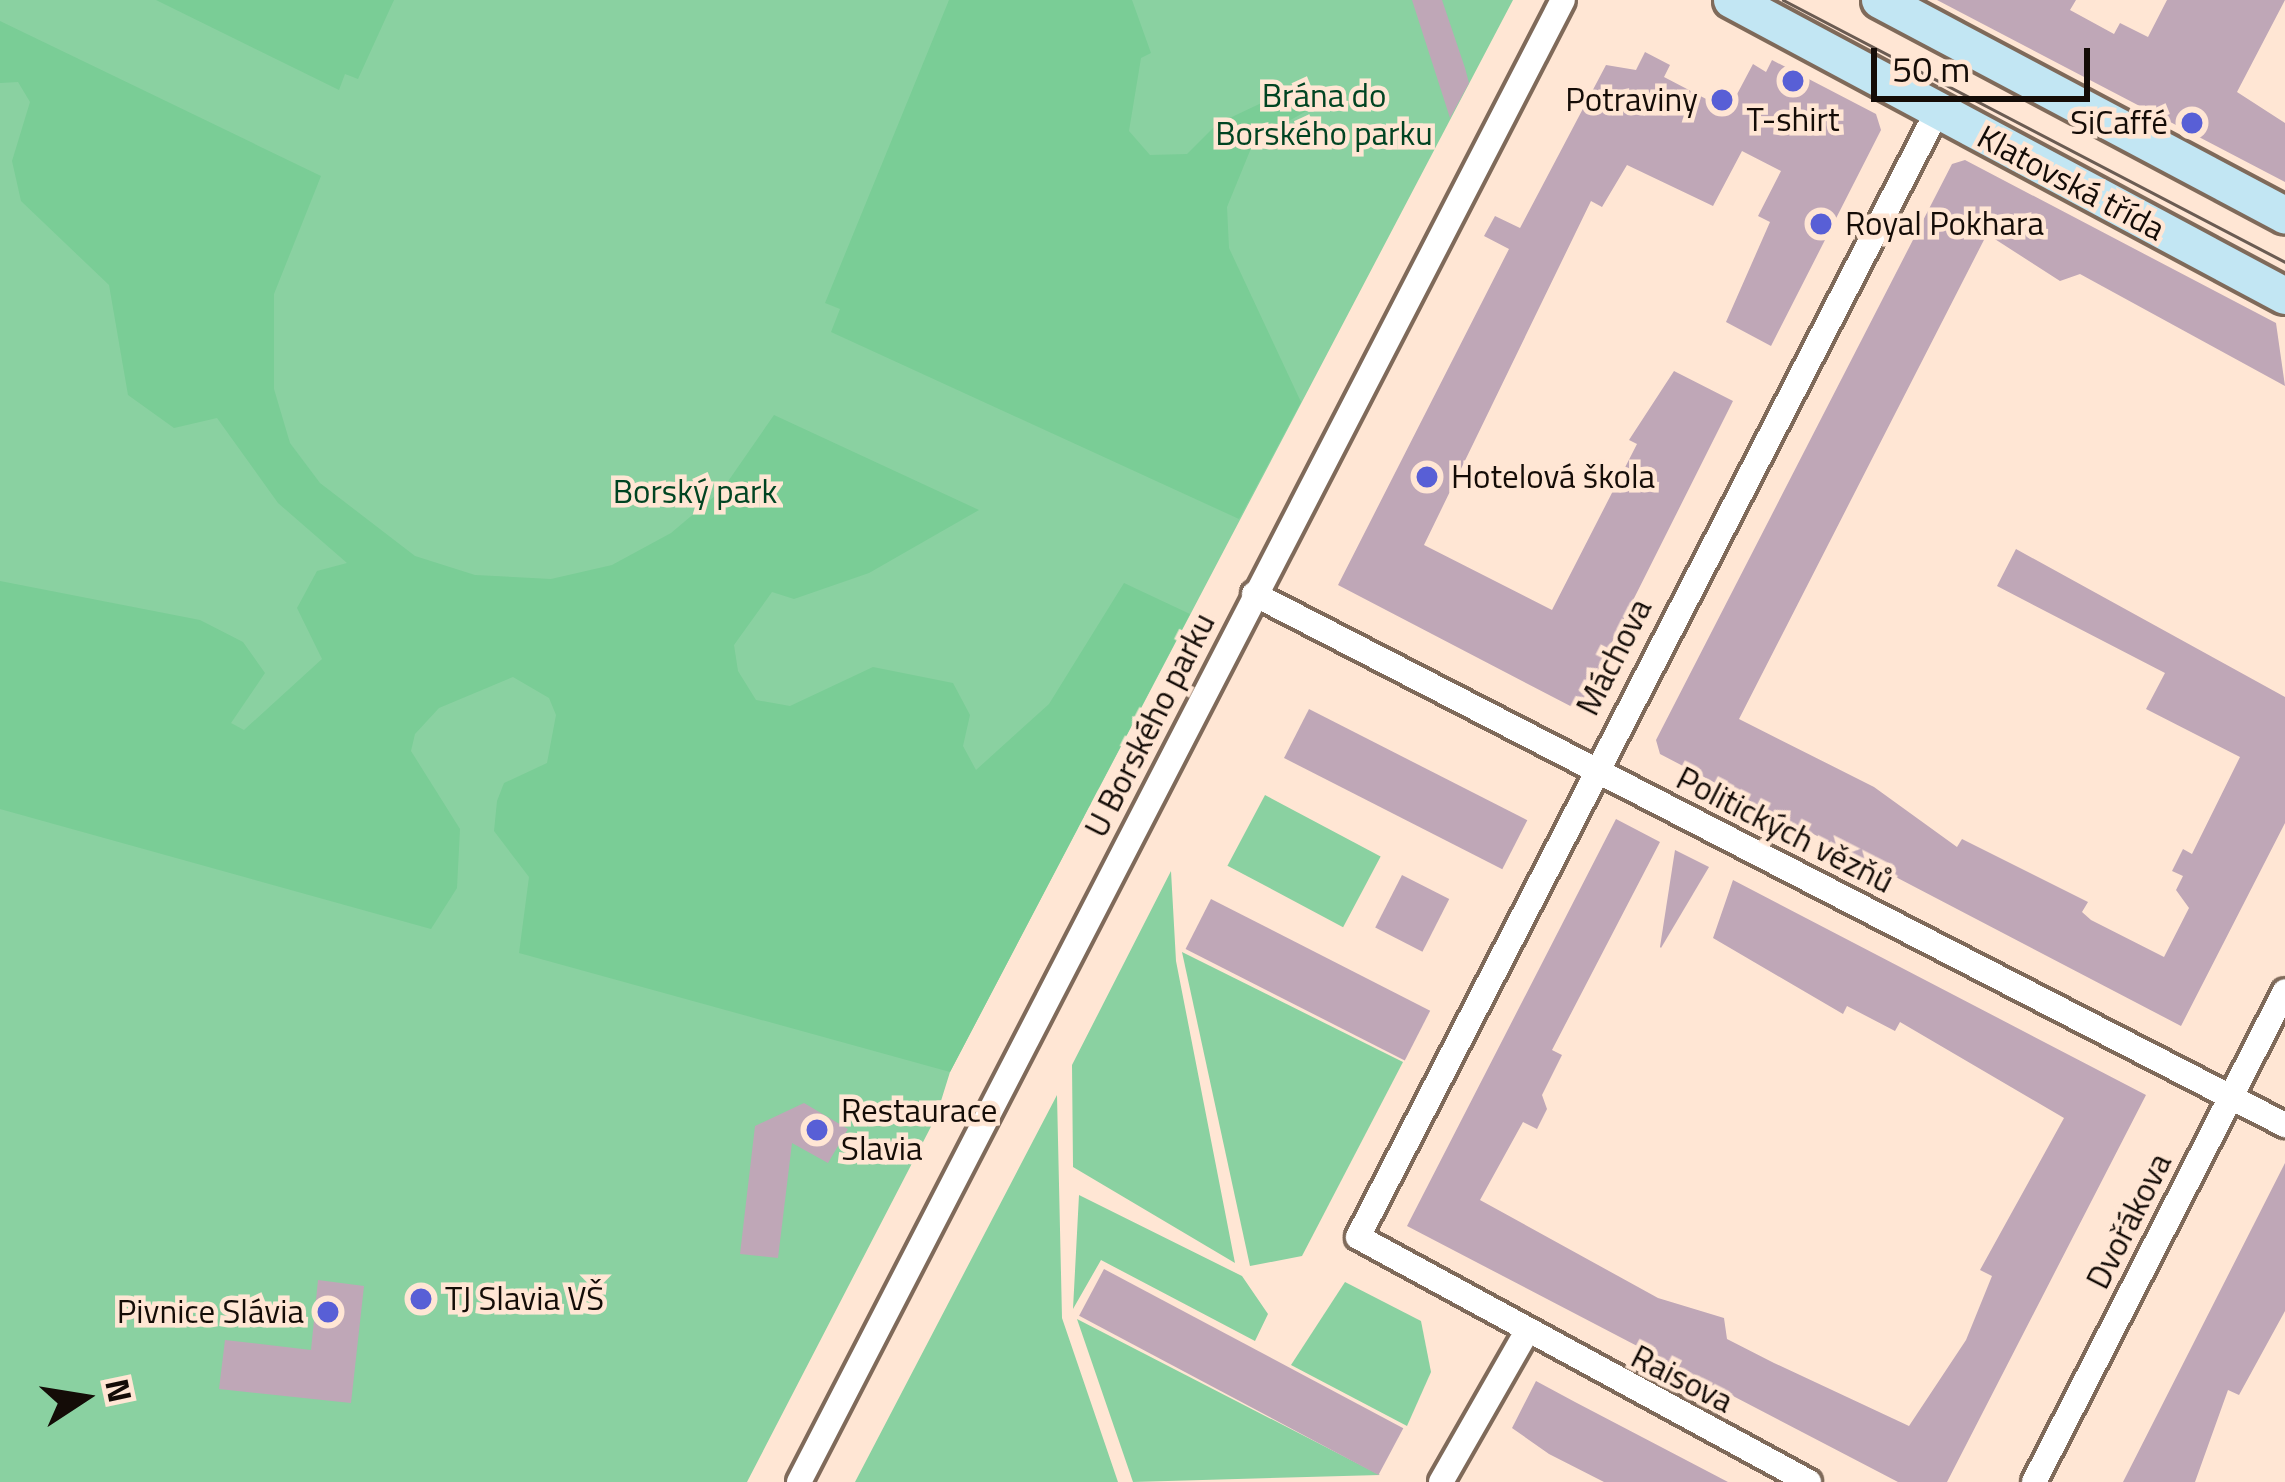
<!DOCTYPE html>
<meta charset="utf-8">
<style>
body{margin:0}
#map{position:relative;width:2285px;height:1482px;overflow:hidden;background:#ffe6d4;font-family:"Titillium Web",sans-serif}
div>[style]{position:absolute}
.green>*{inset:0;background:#8ad1a1;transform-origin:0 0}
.forest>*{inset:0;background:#7acd96}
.building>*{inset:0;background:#bfa7b7;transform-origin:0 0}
.roads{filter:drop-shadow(3px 0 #7f6a5a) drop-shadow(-3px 0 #7f6a5a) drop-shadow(0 3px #7f6a5a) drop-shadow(0 -3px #7f6a5a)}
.minor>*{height:24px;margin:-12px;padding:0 12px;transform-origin:12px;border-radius:12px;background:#fff}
.secondary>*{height:36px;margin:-18px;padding:0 18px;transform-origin:18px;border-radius:18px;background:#c2e6f3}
.tram>*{height:3px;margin:-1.5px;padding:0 1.5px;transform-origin:1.5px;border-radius:1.5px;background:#6b5c53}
.dots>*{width:33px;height:33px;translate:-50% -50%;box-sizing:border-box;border:6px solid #ffe6d4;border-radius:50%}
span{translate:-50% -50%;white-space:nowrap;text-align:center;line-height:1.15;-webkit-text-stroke:9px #ffe6d4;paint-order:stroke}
.park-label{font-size:33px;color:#042}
.poi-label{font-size:33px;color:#140c07}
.right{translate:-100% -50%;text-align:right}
.left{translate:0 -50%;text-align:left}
.street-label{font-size:33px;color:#140c07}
.north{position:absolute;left:24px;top:1338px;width:120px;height:120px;-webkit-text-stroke:9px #ffe6d4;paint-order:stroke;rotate:78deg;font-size:33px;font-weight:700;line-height:48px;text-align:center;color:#140c07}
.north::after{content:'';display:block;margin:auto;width:42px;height:54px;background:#140c07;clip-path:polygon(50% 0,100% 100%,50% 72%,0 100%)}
.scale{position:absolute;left:1871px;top:48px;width:219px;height:54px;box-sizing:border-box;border:6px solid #140c07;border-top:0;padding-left:15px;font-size:36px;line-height:42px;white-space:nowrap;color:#140c07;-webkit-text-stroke:9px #ffe6d4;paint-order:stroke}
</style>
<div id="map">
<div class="green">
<div style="clip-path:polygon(0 0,1513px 0,950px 1072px,936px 1117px,747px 1482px,0 1482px)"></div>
<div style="left:1265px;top:795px;width:131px;height:80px;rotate:28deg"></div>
<div style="clip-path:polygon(1171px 871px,1176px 961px,1235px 1263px,1073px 1167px,1072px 1065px)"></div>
<div style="clip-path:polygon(1182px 952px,1403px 1062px,1302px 1256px,1250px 1266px)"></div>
<div style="clip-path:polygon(1057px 1095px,1062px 1318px,1118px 1482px,855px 1482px)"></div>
<div style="clip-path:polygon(1079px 1195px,1242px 1276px,1268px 1314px,1255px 1341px,1101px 1260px,1073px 1309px)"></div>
<div style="clip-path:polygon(1345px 1282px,1421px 1321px,1431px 1372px,1407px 1426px,1291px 1365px)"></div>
<div style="clip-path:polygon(1077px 1319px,1380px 1475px,1133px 1482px)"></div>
</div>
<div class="forest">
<div style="clip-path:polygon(156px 0,394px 0,358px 79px,345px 74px,339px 90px)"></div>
<div style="clip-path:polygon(949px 0,1132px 0,1151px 53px,1141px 58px,1129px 131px,1150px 155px,1187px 154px,1217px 124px,1302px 84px,1315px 95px,1317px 105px,1254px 141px,1227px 207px,1229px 248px,1301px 402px,1239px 519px,831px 332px,840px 309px,825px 303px)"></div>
<div style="clip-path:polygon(0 21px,321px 176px,274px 294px,274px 389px,290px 443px,320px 483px,415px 556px,475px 575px,551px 579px,612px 565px,671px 533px,722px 490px,774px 415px,979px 510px,869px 573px,794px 599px,772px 592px,734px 645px,738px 671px,756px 700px,790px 706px,873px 667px,953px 683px,970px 715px,963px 746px,976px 770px,1049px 704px,1124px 583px,1190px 614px,950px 1072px,519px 953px,529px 877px,494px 831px,497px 801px,504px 783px,547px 763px,556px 715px,549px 698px,513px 677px,439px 708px,415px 734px,411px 751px,460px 829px,457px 888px,431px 929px,0 809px,0 581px,200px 620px,243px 642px,265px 673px,231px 723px,244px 730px,322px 659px,297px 608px,317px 571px,347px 563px,278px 503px,217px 418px,174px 428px,128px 395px,109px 285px,21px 201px,12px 161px,30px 102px,18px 82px,0 83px)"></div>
</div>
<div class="building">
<div style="clip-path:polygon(1412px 0,1442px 0,1465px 68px,1469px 83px,1450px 118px)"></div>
<div style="clip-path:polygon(1937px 0,2076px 0,2070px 10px,2114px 34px,2120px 23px,2148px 37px,2167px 0,2285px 0,2237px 92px,2285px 123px,2285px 182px)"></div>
<div style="clip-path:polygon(1645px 52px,1670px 65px,1664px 77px,1710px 101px,1716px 88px,1735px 98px,1753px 64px,1766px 72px,1772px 60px,1876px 114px,1881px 130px,1771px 346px,1726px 322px,1770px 222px,1758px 216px,1781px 171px,1742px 151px,1713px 206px,1627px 165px,1602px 207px,1591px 201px,1424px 545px,1552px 610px,1637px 444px,1629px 440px,1674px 371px,1733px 401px,1578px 710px,1338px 585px,1509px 249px,1484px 236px,1495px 216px,1520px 228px,1606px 65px,1636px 70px)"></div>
<div style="clip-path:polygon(1965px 160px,2276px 323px,2285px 386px,2080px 274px,2060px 281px,1987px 234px,1739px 719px,1874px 787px,1957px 847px,1962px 839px,2088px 902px,2082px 912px,2091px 920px,2164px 957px,2189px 908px,2176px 890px,2183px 876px,2172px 871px,2183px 849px,2192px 854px,2240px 757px,2146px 709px,2165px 673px,1997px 586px,2016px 549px,2285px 697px,2285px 823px,2181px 1026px,1660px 754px,1656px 740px,1952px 164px)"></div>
<div style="left:1309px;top:709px;width:245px;height:55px;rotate:27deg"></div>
<div style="clip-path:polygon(1616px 819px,1660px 842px,1552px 1050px,1562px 1055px,1542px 1095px,1547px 1109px,1537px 1129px,1523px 1122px,1480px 1200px,1658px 1298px,1724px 1318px,1727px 1339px,1774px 1363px,1909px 1426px,1966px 1340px,1992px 1276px,1980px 1270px,2064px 1118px,1900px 1022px,1895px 1031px,1847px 1006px,1843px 1014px,1713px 938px,1733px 880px,2146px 1095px,1947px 1482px,1898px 1482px,1407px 1226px)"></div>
<div style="clip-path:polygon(1675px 850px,1709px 867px,1661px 948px,1660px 947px)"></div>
<div style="left:1402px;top:875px;width:53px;height:59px;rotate:27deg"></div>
<div style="left:1211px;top:899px;width:246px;height:56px;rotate:27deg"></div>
<div style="clip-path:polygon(804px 1103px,848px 1129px,828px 1163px,792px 1143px,778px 1258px,740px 1254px,755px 1126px)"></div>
<div style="clip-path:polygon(2285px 1163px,2285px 1311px,2239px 1395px,2228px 1390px,2195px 1482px,2123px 1482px)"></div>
<div style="left:1104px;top:1269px;width:339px;height:53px;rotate:28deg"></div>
<div style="clip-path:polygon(318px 1280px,364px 1286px,351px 1403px,219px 1389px,225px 1340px,311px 1350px)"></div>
<div style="clip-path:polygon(1536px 1381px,1575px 1402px,1728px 1482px,1604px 1482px,1549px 1454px,1512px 1428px)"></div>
</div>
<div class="roads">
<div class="minor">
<div style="left:1254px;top:594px;width:1160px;rotate:27.25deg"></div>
<div style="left:799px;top:1482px;width:1667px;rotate:-62.73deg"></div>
<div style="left:1441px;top:1482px;width:169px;rotate:-60.3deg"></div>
<div style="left:1809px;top:1482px;width:513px;rotate:-151.49deg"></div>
<div style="left:1358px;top:1237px;width:1265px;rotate:-62.77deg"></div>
<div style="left:2034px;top:1482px;width:551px;rotate:-62.92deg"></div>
</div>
<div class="secondary">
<div style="left:1732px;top:0;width:627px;rotate:28.16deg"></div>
<div style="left:1880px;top:0;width:459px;rotate:28deg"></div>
</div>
</div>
<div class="tram">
<div style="left:1783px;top:0;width:566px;rotate:27.56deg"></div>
</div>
<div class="dots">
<div style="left:1793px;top:81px;background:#585fd6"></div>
<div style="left:1722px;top:100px;background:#585fd6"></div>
<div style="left:2192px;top:123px;background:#585fd6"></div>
<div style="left:1821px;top:224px;background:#585fd6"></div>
<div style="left:1427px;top:477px;background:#585fd6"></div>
<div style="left:817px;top:1130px;background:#585fd6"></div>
<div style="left:421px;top:1299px;background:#585fd6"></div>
<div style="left:328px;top:1312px;background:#585fd6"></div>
</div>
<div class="park-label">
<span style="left:1324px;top:115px">Brána do<br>Borského parku</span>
<span style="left:695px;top:492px">Borský park</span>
</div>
<div class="poi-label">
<span class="right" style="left:1698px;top:100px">Potraviny</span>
<span style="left:1793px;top:120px">T-shirt</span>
<span class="right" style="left:2168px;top:123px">SiCaffé</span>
<span class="left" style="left:1845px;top:224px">Royal Pokhara</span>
<span class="left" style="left:1451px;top:477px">Hotelová škola</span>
<span class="left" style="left:841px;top:1130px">Restaurace<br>Slavia</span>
<span class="left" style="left:445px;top:1299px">TJ Slavia VŠ</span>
<span class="right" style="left:304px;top:1312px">Pivnice Slávia</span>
</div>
<div class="street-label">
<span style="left:2071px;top:183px;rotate:28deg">Klatovská třída</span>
<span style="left:1614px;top:657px;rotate:-63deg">Máchova</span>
<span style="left:1150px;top:725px;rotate:-63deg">U Borského parku</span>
<span style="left:1785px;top:830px;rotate:27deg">Politických vězňů</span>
<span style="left:2129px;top:1221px;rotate:-63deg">Dvořákova</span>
<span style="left:1682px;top:1379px;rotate:27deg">Raisova</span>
</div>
<div class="north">N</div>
<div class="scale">50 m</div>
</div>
